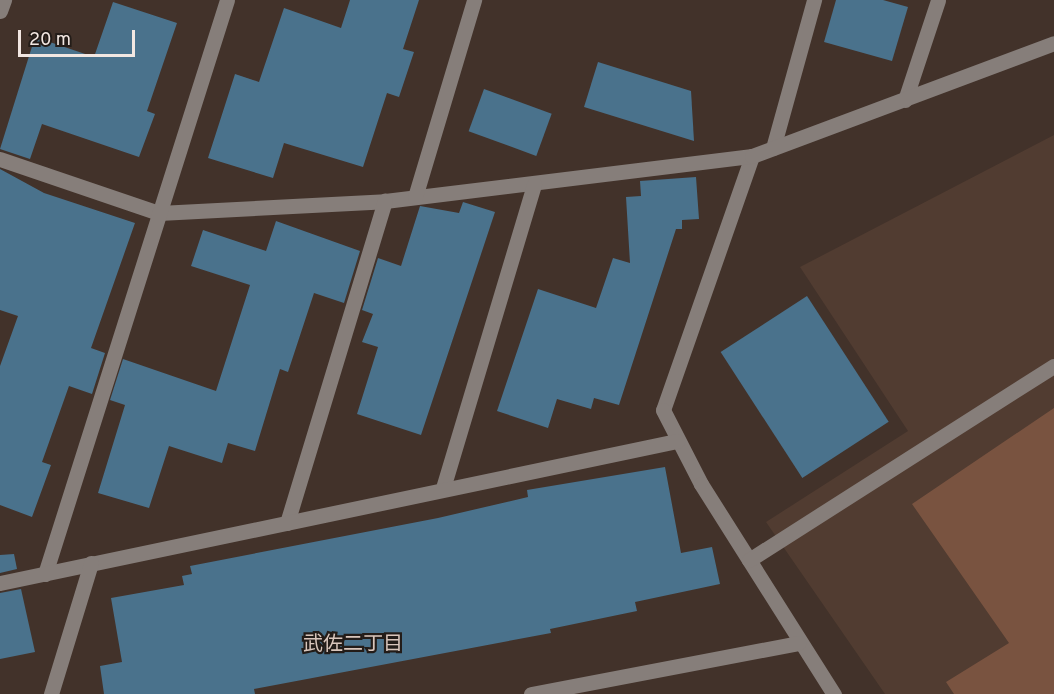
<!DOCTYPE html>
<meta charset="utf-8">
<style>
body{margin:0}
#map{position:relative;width:1054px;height:694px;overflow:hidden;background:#42322a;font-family:Overpass,"Noto Sans JP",sans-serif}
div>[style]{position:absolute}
.built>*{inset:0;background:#513c31}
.green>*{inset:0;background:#795340}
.building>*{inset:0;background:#4a728c;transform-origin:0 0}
.minor>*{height:15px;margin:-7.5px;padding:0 7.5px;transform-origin:7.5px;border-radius:7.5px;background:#867e7a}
span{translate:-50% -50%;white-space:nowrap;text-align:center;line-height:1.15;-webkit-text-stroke:4.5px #231c18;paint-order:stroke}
.neighbourhood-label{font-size:20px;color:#d9c6bc}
.scale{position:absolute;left:18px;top:30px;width:117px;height:27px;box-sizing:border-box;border:3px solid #f2e7e2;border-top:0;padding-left:8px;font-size:18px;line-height:21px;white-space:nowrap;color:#f2e7e2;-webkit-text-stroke:4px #231c18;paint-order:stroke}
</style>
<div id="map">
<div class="built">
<div style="clip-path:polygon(1054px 135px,1054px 694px,885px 694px,766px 522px,908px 431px,800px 267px)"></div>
</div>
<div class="green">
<div style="clip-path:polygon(1054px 408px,1054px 694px,954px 694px,946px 682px,1009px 643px,912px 504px)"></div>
</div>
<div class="building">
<div style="clip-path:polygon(350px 0,419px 0,403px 49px,414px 52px,399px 97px,387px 93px,363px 167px,284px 143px,273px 178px,208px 158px,235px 74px,259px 82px,284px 8px,341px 28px)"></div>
<div style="clip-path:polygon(836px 0,883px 0,908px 7px,892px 61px,824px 42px)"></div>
<div style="clip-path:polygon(113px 2px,177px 23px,147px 111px,155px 114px,139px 157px,42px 124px,30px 159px,0 149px,35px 37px,94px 57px)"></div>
<div style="clip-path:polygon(598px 62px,691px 91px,694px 141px,584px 107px)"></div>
<div style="left:484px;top:89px;width:72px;height:45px;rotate:20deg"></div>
<div style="clip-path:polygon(0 169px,44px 193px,135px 223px,91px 348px,105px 353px,92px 394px,69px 386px,42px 462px,51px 465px,32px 517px,0 505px,0 366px,18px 316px,0 310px)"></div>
<div style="clip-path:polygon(696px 177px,699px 219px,682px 220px,682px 229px,676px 229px,619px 405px,594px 398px,591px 409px,557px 399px,548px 428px,497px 411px,538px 289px,596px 308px,613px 258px,630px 263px,626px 197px,641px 196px,640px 181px)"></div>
<div style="clip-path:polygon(463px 202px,495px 212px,421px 435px,357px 414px,378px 347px,362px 342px,373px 314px,362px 310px,378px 258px,401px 266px,420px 206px,459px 213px)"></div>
<div style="clip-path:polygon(276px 221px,360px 251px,344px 303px,314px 293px,288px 372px,280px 369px,255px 451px,228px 443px,222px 463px,169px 446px,149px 508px,98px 493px,125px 405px,110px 400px,123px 359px,216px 391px,250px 285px,191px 266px,203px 230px,266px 251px)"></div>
<div style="left:807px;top:296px;width:150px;height:103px;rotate:57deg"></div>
<div style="clip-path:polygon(665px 467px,681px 553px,712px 547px,720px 584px,635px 602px,637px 611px,550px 629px,551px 633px,254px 689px,255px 694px,104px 694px,100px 666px,122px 662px,111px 598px,184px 585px,182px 576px,192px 574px,190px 566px,438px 518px,528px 497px,527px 490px)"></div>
<div style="clip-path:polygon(14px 554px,17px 569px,0 573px,0 555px)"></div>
<div style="clip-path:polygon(21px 589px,35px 652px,0 659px,0 593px)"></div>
</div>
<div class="minor">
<div style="left:0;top:11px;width:12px;rotate:-70deg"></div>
<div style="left:905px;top:100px;width:105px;rotate:-71.7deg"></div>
<div style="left:773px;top:148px;width:154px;rotate:-74.5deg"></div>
<div style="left:752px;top:156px;width:269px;rotate:109.3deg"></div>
<div style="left:663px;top:410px;width:83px;rotate:62.8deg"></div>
<div style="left:701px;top:484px;width:249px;rotate:57.7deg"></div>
<div style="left:0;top:159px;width:168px;rotate:18.8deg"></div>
<div style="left:159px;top:213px;width:226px;rotate:-3deg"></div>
<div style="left:385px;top:201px;width:370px;rotate:-7deg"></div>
<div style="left:752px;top:156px;width:322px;rotate:-20.5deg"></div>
<div style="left:415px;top:197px;width:206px;rotate:-73.3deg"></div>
<div style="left:443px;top:488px;width:317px;rotate:-73.3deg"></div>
<div style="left:287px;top:523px;width:337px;rotate:-73.1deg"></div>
<div style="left:749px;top:560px;width:361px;rotate:-32.5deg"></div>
<div style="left:45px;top:574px;width:602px;rotate:-72.41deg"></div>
<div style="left:0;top:583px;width:692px;rotate:-11.85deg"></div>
<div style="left:51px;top:694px;width:137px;rotate:-73deg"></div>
<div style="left:531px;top:694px;width:272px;rotate:-10.8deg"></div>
</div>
<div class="neighbourhood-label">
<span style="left:353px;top:645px">武佐二丁目</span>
</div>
<div class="scale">20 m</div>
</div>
